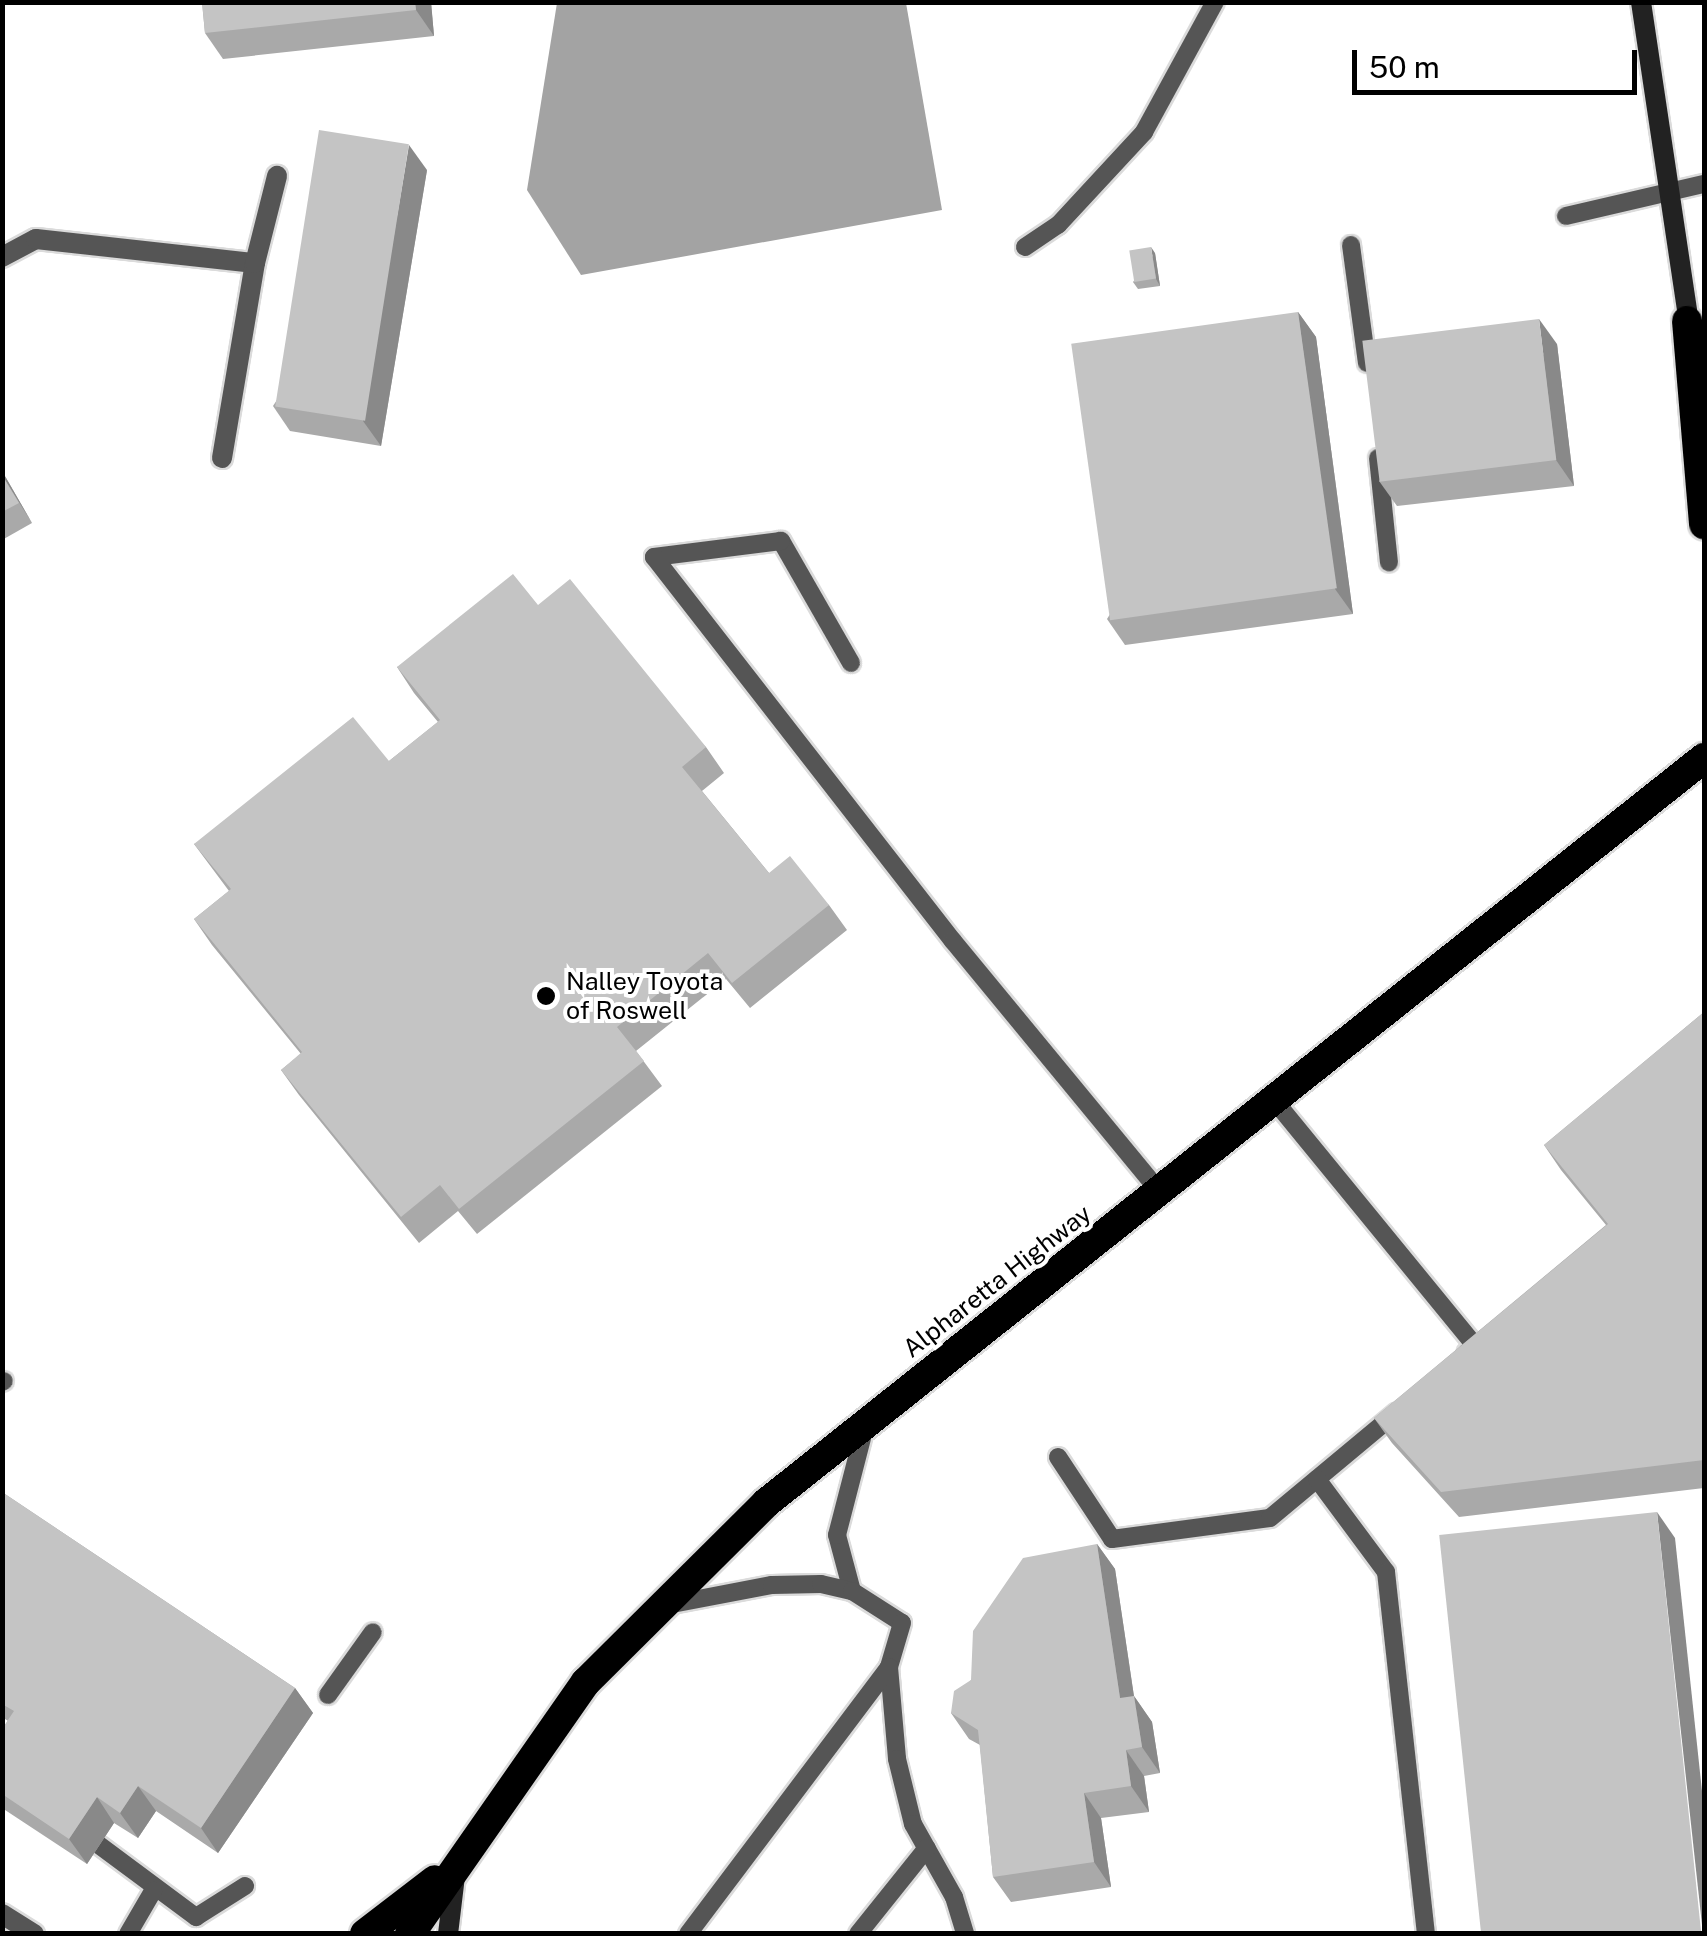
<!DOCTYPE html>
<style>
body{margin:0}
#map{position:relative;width:1707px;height:1936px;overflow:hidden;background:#fff;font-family:"Public Sans",sans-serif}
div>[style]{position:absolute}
.water>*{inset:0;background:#a3a3a3}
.roads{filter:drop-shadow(2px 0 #dbdbdb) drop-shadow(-2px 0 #dbdbdb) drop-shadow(0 2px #dbdbdb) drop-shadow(0 -2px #dbdbdb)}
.lane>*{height:18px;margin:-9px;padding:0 9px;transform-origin:9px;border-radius:9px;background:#555}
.street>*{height:20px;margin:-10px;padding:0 10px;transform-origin:10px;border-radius:10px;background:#555}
.secondary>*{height:20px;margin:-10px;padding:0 10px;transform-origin:10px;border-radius:10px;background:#222}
.highway>*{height:30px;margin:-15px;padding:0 15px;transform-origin:15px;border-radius:15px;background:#000}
.wall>*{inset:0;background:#a9a9a9}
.shaded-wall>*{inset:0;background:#898989}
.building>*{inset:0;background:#c4c4c4;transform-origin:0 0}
.dots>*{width:28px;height:28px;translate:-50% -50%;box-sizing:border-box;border:5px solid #fff;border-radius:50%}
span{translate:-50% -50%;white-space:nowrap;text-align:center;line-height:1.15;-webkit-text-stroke:8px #fff;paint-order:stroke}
.poi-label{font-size:25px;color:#000}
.left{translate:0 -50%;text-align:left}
.street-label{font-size:25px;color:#000}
.frame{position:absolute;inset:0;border:5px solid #000;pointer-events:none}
.scale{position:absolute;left:1352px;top:50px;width:285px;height:45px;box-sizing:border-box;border:5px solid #000;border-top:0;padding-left:12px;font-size:30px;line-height:35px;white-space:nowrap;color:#000;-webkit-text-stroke:8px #fff;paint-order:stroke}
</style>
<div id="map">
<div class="water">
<div style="clip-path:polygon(557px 3px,906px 3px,942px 210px,581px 275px,527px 190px)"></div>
</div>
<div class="roads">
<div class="lane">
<div style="left:1566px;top:216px;width:142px;rotate:-13.1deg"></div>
<div style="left:1351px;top:245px;width:119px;rotate:82.3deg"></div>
<div style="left:1025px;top:247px;width:40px;rotate:-34deg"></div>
<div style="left:1058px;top:225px;width:127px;rotate:-47.2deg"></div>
<div style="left:1144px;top:132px;width:148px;rotate:-61.4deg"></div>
<div style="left:1378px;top:458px;width:105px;rotate:84deg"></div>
<div style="left:851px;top:663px;width:141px;rotate:-119.8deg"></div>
<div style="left:781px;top:541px;width:128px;rotate:172.8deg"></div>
<div style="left:654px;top:557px;width:487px;rotate:52.1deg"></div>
<div style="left:953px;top:941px;width:324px;rotate:50.5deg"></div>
<div style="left:1274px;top:1100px;width:318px;rotate:50.7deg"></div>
<div style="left:1475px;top:1346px;width:11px;rotate:142deg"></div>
<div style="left:2px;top:1382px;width:2px;rotate:-27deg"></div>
<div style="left:1058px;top:1457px;width:98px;rotate:56.6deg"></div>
<div style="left:1112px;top:1539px;width:159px;rotate:-7.6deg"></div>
<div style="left:1270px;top:1518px;width:165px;rotate:-39.8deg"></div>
<div style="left:1317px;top:1479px;width:116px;rotate:53.4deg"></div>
<div style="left:1386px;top:1572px;width:364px;rotate:83.7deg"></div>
<div style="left:852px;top:1591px;width:58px;rotate:-105deg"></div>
<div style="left:837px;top:1535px;width:112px;rotate:-75.5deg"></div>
<div style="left:667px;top:1605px;width:107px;rotate:-10.8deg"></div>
<div style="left:772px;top:1585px;width:49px;rotate:-1.2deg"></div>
<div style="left:821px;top:1584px;width:32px;rotate:13deg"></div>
<div style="left:852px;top:1591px;width:59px;rotate:32.6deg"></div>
<div style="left:902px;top:1623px;width:46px;rotate:106.5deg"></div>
<div style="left:889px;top:1667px;width:92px;rotate:85deg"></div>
<div style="left:897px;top:1759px;width:67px;rotate:76.2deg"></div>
<div style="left:913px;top:1824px;width:84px;rotate:60.7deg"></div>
<div style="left:954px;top:1897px;width:39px;rotate:73deg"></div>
<div style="left:328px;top:1695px;width:77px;rotate:-54.5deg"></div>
<div style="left:99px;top:1845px;width:121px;rotate:36.6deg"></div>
<div style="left:196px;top:1917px;width:58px;rotate:-32.3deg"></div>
<div style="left:128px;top:1934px;width:50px;rotate:-59.8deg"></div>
<div style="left:688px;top:1934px;width:334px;rotate:-53deg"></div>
<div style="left:858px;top:1934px;width:110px;rotate:-51.3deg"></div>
</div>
<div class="street">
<div style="left:2px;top:257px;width:38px;rotate:-28deg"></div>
<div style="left:36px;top:239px;width:220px;rotate:6.3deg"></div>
<div style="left:222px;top:458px;width:198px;rotate:-80.4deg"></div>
<div style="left:255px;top:263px;width:90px;rotate:-75.8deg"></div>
<div style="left:2px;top:1914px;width:38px;rotate:32deg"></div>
</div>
<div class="secondary">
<div style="left:1641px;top:2px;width:331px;rotate:81.5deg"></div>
<div style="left:448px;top:1934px;width:58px;rotate:-83.1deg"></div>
</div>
<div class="highway">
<div style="left:1687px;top:321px;width:204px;rotate:85.2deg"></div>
<div style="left:365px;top:1934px;width:88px;rotate:-37.6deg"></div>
<div style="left:410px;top:1934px;width:307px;rotate:-55.1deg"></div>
<div style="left:586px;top:1682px;width:254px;rotate:-44.8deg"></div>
<div style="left:766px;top:1503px;width:1198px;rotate:-38.46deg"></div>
</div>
</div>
<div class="wall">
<div style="clip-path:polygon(202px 2px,431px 2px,434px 36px,223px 59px,205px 33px)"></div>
<div style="clip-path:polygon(427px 170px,381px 446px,290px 431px,273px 406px)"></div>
<div style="clip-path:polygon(1155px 253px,1160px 286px,1138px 289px,1133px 282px)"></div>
<div style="clip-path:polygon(1298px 312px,1316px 337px,1353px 614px,1125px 645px,1107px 619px)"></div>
<div style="clip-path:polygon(1557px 344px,1574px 486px,1397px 506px,1379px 481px)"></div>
<div style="clip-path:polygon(2px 471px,32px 523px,2px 540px)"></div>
<div style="clip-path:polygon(538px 605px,706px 747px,724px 773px,702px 791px,769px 873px,829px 905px,847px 930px,750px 1008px,726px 979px,636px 1051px,662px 1086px,477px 1234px,458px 1211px,419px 1243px,299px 1095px,281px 1070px,301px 1054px,212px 945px,194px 919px,229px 891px,194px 844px,389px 761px,438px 722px,414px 693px,397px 667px)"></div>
<div style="clip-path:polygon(1704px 1012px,1704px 1488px,1459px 1517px,1392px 1443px,1374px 1418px,1606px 1225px,1561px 1170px,1544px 1145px)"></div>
<div style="clip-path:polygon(2px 1492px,295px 1688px,313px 1713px,218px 1853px,156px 1811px,138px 1838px,114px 1823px,87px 1864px,2px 1808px,2px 1729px,8px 1721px,2px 1717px)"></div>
<div style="clip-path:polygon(1097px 1544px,1115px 1569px,1134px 1696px,1152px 1722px,1160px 1773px,1144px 1776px,1149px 1812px,1101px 1818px,1111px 1887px,1011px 1902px,993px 1877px,980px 1745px,969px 1739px,951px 1713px,971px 1680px)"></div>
</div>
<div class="shaded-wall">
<div style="clip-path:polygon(415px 2px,431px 2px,434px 36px,416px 10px)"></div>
<div style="clip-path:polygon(409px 145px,427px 170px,381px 446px,363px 421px)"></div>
<div style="clip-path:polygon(1151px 247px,1155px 253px,1160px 286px,1156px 279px)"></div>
<div style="clip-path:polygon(1298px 312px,1316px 337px,1353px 614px,1335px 589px)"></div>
<div style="clip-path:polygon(1539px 319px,1557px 344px,1574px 486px,1556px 460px)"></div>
<div style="clip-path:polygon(2px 471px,32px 523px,2px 475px)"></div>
<div style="clip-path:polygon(1657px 1512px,1675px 1538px,1704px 1810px,1704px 1934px,1703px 1934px)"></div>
<div style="clip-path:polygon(1097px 1544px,1115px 1569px,1138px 1724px,1120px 1698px)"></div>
<div style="clip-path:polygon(295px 1688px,313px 1713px,218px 1853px,201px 1828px)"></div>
<div style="clip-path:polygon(1134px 1696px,1152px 1722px,1160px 1773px,1142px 1747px)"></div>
<div style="clip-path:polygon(1126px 1750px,1144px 1776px,1149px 1812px,1131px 1786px)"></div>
<div style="clip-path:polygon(138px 1786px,156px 1811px,138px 1838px,120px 1813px)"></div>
<div style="clip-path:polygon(1084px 1793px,1101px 1818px,1111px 1887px,1094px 1862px)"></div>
<div style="clip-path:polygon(97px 1797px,114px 1823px,87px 1864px,69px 1839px)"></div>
</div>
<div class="building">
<div style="clip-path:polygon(202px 2px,415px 2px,416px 10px,205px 33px)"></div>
<div style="left:319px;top:130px;width:91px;height:280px;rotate:9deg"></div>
<div style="left:1151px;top:247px;width:32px;height:22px;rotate:81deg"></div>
<div style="left:1298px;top:312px;width:279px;height:229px;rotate:82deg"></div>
<div style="left:1539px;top:319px;width:142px;height:178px;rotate:83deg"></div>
<div style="clip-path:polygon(2px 475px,19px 503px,2px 512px)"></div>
<div style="clip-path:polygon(513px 574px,538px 605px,570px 579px,706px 747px,682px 767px,769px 873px,790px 856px,829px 905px,732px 983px,708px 953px,617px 1027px,644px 1061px,459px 1209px,440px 1185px,401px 1217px,281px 1070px,302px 1052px,194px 919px,231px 889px,194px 844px,353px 717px,389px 761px,440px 720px,397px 667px)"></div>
<div style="clip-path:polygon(1704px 1012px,1704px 1460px,1441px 1492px,1374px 1418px,1608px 1224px,1544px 1145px)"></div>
<div style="clip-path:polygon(2px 1492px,295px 1688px,201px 1828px,138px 1786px,120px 1813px,97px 1797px,69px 1839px,2px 1794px,2px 1729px,14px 1711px,2px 1704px)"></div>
<div style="left:1657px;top:1512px;width:424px;height:219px;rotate:84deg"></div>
<div style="clip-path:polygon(1097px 1544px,1120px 1698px,1134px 1696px,1142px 1747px,1126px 1750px,1131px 1786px,1084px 1793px,1094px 1862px,993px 1877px,978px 1730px,951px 1713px,954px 1691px,971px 1680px,973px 1631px,1023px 1558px)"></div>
</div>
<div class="dots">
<div style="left:546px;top:996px;background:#000"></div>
</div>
<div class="poi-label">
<span class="left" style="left:566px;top:996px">Nalley Toyota<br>of Roswell</span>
</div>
<div class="street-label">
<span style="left:997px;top:1281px;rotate:-38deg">Alpharetta Highway</span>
</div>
<div class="frame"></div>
<div class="scale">50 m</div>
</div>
